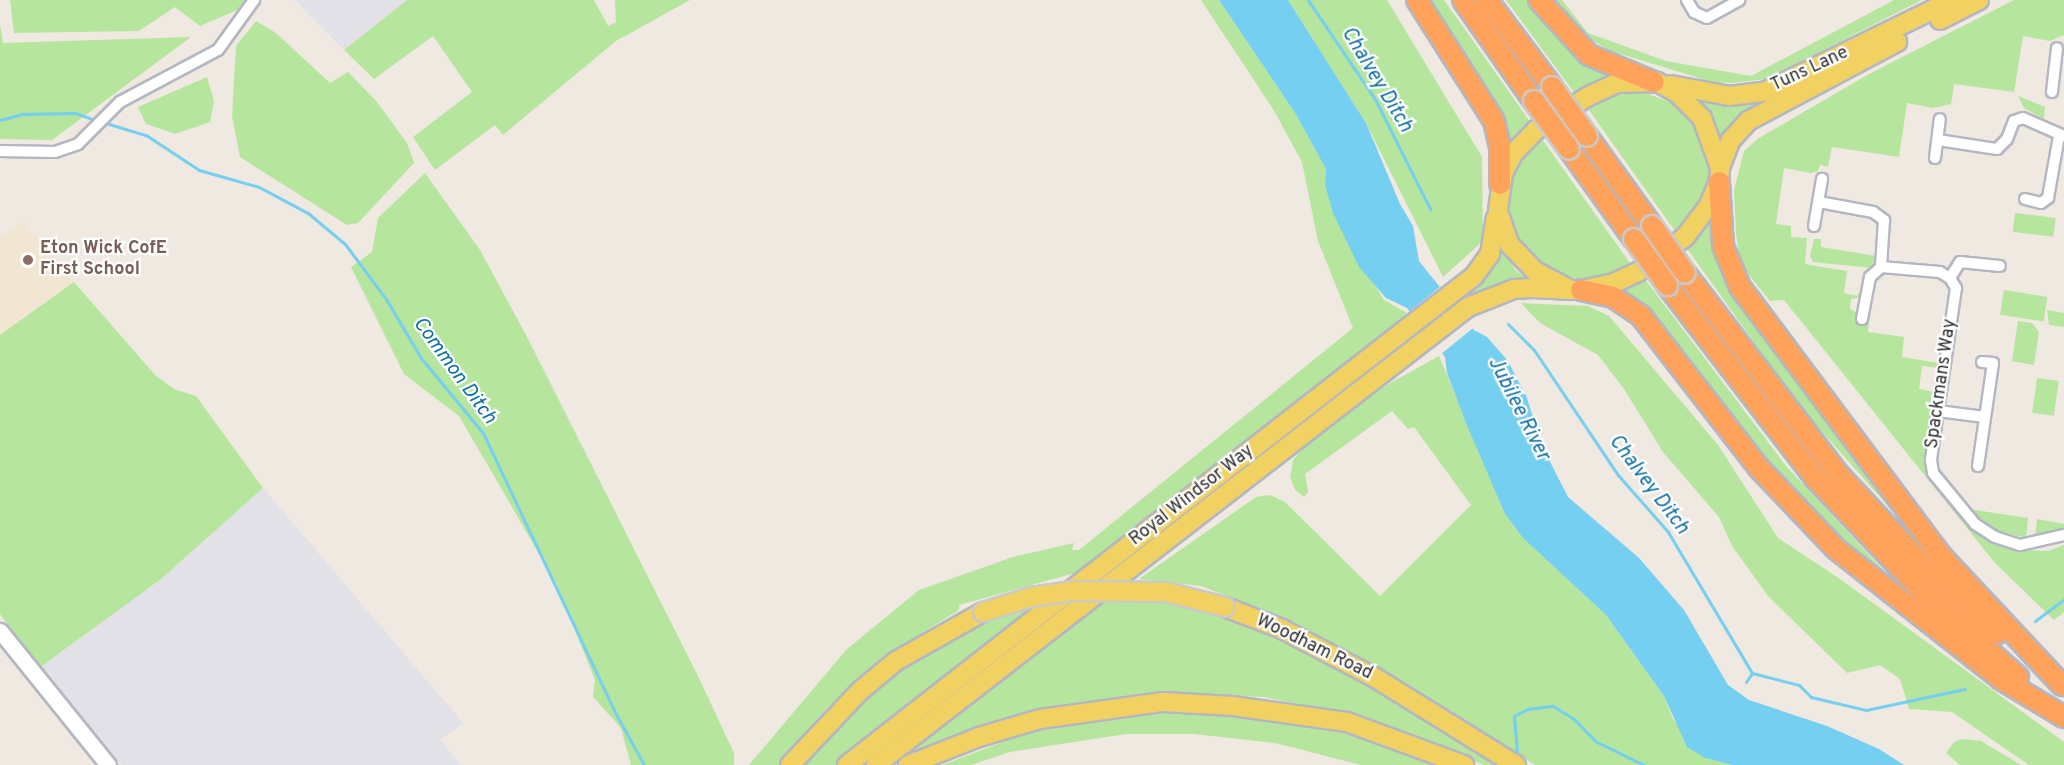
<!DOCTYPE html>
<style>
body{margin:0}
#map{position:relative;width:2064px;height:765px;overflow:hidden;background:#efe9e1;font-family:Overpass,sans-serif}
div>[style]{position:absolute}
.industrial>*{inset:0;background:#e3e1e8}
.education>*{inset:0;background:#f0e6d1}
.green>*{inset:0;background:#b6e59e;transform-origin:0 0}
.water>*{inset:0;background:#75cff0}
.pier>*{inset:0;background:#efe9e1;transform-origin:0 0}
.stream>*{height:3px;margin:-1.5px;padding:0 1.5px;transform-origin:1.5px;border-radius:1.5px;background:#75cff0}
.roads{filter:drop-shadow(2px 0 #b4b7c1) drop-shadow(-2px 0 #b4b7c1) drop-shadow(0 2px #b4b7c1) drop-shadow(0 -2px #b4b7c1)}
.minor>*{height:10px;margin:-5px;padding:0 5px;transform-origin:5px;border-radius:5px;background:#fff}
.secondary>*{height:15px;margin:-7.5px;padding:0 7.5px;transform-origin:7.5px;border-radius:7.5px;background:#fff}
.primary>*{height:18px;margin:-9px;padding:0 9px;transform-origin:9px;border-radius:9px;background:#f2d163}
.motorway>*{height:20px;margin:-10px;padding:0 10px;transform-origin:10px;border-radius:10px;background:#ffa35c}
.bridges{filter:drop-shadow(2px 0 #c9c9c9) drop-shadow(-2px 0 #c9c9c9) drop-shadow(0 2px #c9c9c9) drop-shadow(0 -2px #c9c9c9)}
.primary-bridge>*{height:18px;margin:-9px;padding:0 9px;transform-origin:9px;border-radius:9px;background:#f2d163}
.motorway-bridge>*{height:20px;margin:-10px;padding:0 10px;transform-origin:10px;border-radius:10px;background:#ffa35c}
.dots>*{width:16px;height:16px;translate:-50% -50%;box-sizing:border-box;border:3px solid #fff;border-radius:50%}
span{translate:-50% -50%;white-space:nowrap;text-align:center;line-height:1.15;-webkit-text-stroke:4.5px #fff;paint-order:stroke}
.street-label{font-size:18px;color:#2e2e2e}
.education-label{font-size:18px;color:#785e54;font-weight:700}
.left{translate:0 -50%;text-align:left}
.water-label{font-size:20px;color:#0d6fa3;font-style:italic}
</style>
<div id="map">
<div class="industrial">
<div style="clip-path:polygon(295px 0,407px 0,344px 50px)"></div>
<div style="clip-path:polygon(263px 488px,463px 723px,440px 740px,461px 765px,122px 765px,39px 668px,161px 579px)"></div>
</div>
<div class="education">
<div style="clip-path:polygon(23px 221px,74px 282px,0 335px,0 237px)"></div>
</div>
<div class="green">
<div style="clip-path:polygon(10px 0,244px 0,240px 9px,200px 26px,175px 7px,139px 31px,14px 33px)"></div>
<div style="clip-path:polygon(407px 0,594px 0,608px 26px,616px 22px,615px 0,690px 0,616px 41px,503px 135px,495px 125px,435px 170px,413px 137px,472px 92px,433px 36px,374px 79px,344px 50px)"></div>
<div style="clip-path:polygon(1201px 0,1219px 0,1295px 113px,1326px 169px,1325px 185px,1359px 267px,1367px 272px,1384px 300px,1407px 313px,1344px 369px,1086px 570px,959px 605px,959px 610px,901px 646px,859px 678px,825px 710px,779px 765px,749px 765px,847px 649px,919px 590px,1013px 557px,1074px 543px,1072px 550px,1079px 550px,1353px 328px,1318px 241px,1302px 162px,1273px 109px)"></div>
<div style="clip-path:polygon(1288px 0,1387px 0,1482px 157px,1483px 241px,1443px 277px,1366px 123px)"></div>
<div style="clip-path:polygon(1424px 0,1444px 0,1533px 126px,1505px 151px)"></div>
<div style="clip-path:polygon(1506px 0,1530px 0,1576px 56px,1596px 71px,1613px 77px,1576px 95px)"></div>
<div style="clip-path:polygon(1555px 0,1562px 0,1588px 33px,1666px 61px,1751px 76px,1894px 0,1922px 0,1766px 79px,1732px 83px,1712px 82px,1608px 50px,1583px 34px)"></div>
<div style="clip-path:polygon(2014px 0,2064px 0,2064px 35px,2050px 41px,2023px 36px,2014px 92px,1954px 84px,1951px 104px,1933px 108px,1907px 103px,1899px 157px,1832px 147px,1828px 167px,1820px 165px,1818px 171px,1811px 173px,1784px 168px,1776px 224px,1791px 226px,1791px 237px,1807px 238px,1805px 264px,1847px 271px,1844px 293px,1857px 296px,1862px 289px,1861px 297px,1851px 299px,1850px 309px,1858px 313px,1857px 320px,1869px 323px,1868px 332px,1904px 337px,1902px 357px,1938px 363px,1938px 368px,1922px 366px,1919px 389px,1934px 392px,1939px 384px,1926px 468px,1977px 534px,2010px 549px,2048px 551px,2064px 545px,2064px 612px,2054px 620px,1995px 563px,1784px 300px,1770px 301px,1741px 265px,1736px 234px,1734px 190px,1744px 151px,1759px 138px,1869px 74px)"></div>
<div style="clip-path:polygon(256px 21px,276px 33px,330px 83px,348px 72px,377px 102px,407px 143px,414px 163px,358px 223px,347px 225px,240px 157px,232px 116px,236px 46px)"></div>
<div style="clip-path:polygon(0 24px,3px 43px,191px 37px,52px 140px,0 139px)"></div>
<div style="clip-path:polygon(207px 77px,214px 101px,210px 122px,175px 134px,146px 124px,138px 107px)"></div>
<div style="clip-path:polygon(1781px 90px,1722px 143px,1707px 111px,1694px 98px)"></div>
<div style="clip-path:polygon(1621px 92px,1646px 93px,1672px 103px,1701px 133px,1710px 161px,1706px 191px,1701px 206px,1677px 234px,1586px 106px)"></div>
<div style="clip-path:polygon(2018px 96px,2045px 107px,2044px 119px,2024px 108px)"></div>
<div style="clip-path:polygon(1542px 139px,1632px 266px,1595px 279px,1578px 279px,1545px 268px,1520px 247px,1509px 222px,1508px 190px,1518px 163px)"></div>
<div style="clip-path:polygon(425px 173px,480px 250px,526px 335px,697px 674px,734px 753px,734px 765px,631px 765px,621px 728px,593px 697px,595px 680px,557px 585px,494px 476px,459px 416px,404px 374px,351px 267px,372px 252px,378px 218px)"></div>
<div style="left:2015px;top:213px;width:41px;height:19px;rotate:7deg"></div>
<div style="clip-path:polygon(1714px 218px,1716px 243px,1918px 540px,1801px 408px,1686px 247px)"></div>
<div style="clip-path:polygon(1814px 239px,1821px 239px,1821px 247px,1876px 256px,1872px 268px,1813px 262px,1810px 256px)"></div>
<div style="clip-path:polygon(1499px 246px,1516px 270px,1532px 283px,1517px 284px,1371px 374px,1369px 368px,1483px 279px)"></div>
<div style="clip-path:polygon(1644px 278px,1786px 466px,1916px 605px,1822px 529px,1709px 395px,1652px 314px,1623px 290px)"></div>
<div style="clip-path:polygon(74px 282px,156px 376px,174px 389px,196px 396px,263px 488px,161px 579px,39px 668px,0 614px,0 335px)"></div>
<div style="left:2004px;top:290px;width:44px;height:25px;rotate:9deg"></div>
<div style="clip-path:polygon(1521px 303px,1588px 306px,1609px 316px,1718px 445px,1778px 538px,1840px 579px,2064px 742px,2064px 765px,2029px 765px,1952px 712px,1909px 709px,1900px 679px,1880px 665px,1847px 673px,1768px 596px,1732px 546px,1719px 517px,1663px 452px,1624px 389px,1598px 355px,1540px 323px)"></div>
<div style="clip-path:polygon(2047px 310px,2064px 313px,2064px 327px,2049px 325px)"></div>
<div style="clip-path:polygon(2018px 321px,2032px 323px,2039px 332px,2034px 365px,2012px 361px)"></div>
<div style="clip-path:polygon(1439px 356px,1505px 514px,1523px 538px,1606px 615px,1664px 696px,1673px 719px,1705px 758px,1732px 765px,1535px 765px,1409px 686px,1294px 622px,1201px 586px,1139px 579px,1256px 497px,1270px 495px,1285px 502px,1380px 596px,1471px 505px,1414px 427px,1408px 429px,1392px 411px,1305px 474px,1308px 492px,1304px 497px,1295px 490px,1290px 477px,1293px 460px,1313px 436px,1387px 385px)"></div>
<div style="left:2037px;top:378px;width:22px;height:35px;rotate:8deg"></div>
<div style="clip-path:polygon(1968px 509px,2028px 518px,2026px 538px,1989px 528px)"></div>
<div style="clip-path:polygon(2037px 519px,2064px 524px,2064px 532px,2035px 539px)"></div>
<div style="clip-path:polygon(1106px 595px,1169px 597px,1284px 633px,1508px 765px,1484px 765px,1383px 724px,1329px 710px,1263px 697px,1195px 694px,1137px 696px,1066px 704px,1012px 718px,893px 765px,883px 765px,991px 683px,996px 687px)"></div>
<div style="clip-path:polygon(1047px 598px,839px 765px,796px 765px,847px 707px,953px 628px)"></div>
<div style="clip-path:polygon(1112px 711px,1237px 712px,1369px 738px,1440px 765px,1361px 765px,1275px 743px,1194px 734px,1126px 734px,1010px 752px,971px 765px,942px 765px,1016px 737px)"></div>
<div style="clip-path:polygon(1962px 739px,1981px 741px,2021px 765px,1960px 765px,1946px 753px,1954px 742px)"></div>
</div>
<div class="water">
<div style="clip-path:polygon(1219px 0,1288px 0,1366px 123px,1400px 204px,1413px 226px,1419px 261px,1474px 330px,1487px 337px,1508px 361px,1527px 398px,1542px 446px,1568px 497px,1639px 558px,1684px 610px,1728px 685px,1749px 700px,1827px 726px,1879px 749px,1904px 765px,1732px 765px,1705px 758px,1687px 747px,1664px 696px,1606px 615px,1523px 538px,1505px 514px,1466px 423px,1447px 373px,1445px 357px,1407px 308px,1386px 298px,1359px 267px,1333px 213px,1325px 185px,1326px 169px,1295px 113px)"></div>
</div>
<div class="pier">
<div style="left:1442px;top:285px;width:53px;height:44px;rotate:51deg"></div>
</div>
<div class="stream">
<div style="left:1308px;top:0;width:122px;rotate:56deg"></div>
<div style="left:1376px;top:101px;width:121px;rotate:63.4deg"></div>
<div style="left:0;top:120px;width:24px;rotate:-15deg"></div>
<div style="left:23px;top:114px;width:52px;rotate:-1.1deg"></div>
<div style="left:75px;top:113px;width:18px;rotate:19deg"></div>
<div style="left:109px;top:124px;width:39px;rotate:17deg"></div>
<div style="left:146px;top:135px;width:64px;rotate:33.4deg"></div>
<div style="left:199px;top:170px;width:62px;rotate:15.8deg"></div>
<div style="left:259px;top:187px;width:55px;rotate:28deg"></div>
<div style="left:308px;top:213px;width:48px;rotate:40deg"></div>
<div style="left:345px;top:244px;width:69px;rotate:53.3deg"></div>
<div style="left:386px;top:299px;width:69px;rotate:59.3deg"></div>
<div style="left:421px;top:358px;width:97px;rotate:50.4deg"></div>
<div style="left:483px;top:433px;width:313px;rotate:64.7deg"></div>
<div style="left:617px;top:716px;width:56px;rotate:61.1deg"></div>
<div style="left:1508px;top:324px;width:37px;rotate:45deg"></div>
<div style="left:1534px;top:350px;width:151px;rotate:56.1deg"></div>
<div style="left:1618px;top:475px;width:76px;rotate:48.7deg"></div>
<div style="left:1668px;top:532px;width:164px;rotate:59.2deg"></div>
<div style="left:2035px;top:621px;width:36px;rotate:-37deg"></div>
<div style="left:1752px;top:673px;width:49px;rotate:14.3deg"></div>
<div style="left:1799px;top:685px;width:17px;rotate:45deg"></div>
<div style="left:1811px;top:697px;width:57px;rotate:13.3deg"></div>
<div style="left:1866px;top:710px;width:101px;rotate:-12deg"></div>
<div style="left:1746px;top:682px;width:11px;rotate:-56deg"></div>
<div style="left:1517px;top:751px;width:35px;rotate:-95deg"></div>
<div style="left:1514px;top:716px;width:15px;rotate:-28deg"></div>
<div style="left:1527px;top:709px;width:26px;rotate:-7deg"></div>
<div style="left:1553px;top:706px;width:26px;rotate:32deg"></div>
<div style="left:1575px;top:720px;width:29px;rotate:46deg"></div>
<div style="left:1595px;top:741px;width:55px;rotate:26.1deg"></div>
</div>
<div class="roads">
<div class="minor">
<div style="left:1687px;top:0;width:14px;rotate:60deg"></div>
<div style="left:1694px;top:12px;width:14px;rotate:25deg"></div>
<div style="left:1707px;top:18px;width:37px;rotate:-29deg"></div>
<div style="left:2052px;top:92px;width:44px;rotate:-83.5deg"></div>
<div style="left:1938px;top:140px;width:60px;rotate:8.7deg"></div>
<div style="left:1997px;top:149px;width:14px;rotate:-45deg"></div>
<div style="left:2007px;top:139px;width:19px;rotate:-69deg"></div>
<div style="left:2014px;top:121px;width:9px;rotate:-18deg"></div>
<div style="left:2023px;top:118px;width:45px;rotate:23.7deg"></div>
<div style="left:0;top:151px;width:55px;rotate:1deg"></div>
<div style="left:55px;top:152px;width:24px;rotate:-19deg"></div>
<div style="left:78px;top:144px;width:59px;rotate:-45deg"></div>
<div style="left:120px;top:102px;width:111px;rotate:-28deg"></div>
<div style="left:218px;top:50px;width:62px;rotate:-54.2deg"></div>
<div style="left:1935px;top:158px;width:39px;rotate:-83deg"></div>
<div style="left:2025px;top:199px;width:16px;rotate:14deg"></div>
<div style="left:2041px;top:203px;width:9px;rotate:-36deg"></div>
<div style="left:2048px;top:198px;width:63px;rotate:-79.9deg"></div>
<div style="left:1819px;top:202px;width:55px;rotate:10.5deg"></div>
<div style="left:1873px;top:212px;width:14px;rotate:36deg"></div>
<div style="left:1884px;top:220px;width:47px;rotate:93.7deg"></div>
<div style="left:1814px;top:226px;width:48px;rotate:-80.3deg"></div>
<div style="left:1950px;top:278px;width:19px;rotate:-58deg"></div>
<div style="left:1960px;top:262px;width:40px;rotate:5.7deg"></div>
<div style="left:1862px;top:319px;width:43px;rotate:-79.2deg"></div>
<div style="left:1870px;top:277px;width:15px;rotate:-42deg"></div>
<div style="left:1881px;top:267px;width:59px;rotate:4.8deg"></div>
<div style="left:1940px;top:272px;width:12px;rotate:31deg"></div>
<div style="left:1950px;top:278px;width:12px;rotate:59deg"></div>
<div style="left:1956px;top:288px;width:174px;rotate:98.3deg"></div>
<div style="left:1931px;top:460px;width:13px;rotate:81deg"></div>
<div style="left:1933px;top:473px;width:66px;rotate:50.5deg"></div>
<div style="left:1975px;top:524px;width:24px;rotate:33deg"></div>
<div style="left:1995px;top:537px;width:26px;rotate:18deg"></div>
<div style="left:2020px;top:545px;width:45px;rotate:-12.8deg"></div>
<div style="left:1938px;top:411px;width:47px;rotate:7.3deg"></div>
<div style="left:1978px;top:466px;width:104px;rotate:-81.7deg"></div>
<div style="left:1993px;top:363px;width:11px;rotate:-175deg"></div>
</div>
<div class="secondary">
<div style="left:0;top:631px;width:172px;rotate:51.1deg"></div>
</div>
<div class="primary">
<div style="left:1940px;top:20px;width:44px;rotate:-27.1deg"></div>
<div style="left:1671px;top:85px;width:59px;rotate:10.7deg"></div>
<div style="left:1729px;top:96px;width:35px;rotate:-7deg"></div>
<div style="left:1764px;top:92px;width:210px;rotate:-26deg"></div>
<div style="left:1720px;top:168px;width:30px;rotate:-69deg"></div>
<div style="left:1731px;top:140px;width:25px;rotate:-48deg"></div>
<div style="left:1748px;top:121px;width:169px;rotate:-27.9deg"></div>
<div style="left:1225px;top:607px;width:61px;rotate:21.1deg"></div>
<div style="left:1282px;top:629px;width:104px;rotate:27.6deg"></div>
<div style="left:1374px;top:677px;width:167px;rotate:31.8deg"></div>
<div style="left:790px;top:765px;width:102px;rotate:-46.6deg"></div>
<div style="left:860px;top:691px;width:47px;rotate:-39.8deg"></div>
<div style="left:896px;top:661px;width:100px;rotate:-29.4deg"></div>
<div style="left:847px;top:765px;width:795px;rotate:-37.95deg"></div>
<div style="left:1474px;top:276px;width:27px;rotate:-54deg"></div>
<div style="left:1490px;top:254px;width:36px;rotate:-81deg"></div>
<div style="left:876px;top:765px;width:748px;rotate:-37.73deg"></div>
<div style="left:1468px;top:307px;width:49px;rotate:-21.4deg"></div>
<div style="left:1514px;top:289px;width:19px;rotate:-3deg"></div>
<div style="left:1533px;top:288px;width:38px;rotate:3deg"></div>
<div style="left:1571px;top:290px;width:10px"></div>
<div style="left:1581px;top:290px;width:34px;rotate:-12deg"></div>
<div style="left:1614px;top:283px;width:26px;rotate:-25deg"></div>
<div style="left:1638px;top:272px;width:59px;rotate:-36.7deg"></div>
<div style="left:1685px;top:237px;width:40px;rotate:-53deg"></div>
<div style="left:1709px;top:205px;width:25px;rotate:-67deg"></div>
<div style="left:1719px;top:182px;width:14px;rotate:-86deg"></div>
<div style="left:1720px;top:168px;width:53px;rotate:-109.8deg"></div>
<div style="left:1702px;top:118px;width:35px;rotate:-135deg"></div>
<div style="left:1677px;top:93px;width:23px;rotate:-151deg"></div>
<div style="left:1657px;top:82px;width:40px;rotate:178.6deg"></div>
<div style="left:1617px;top:83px;width:33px;rotate:155deg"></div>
<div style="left:1587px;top:97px;width:61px;rotate:147.1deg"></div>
<div style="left:1536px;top:130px;width:33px;rotate:134deg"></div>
<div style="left:1513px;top:154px;width:22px;rotate:117deg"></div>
<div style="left:1503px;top:174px;width:37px;rotate:98deg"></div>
<div style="left:1498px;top:211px;width:36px;rotate:71deg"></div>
<div style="left:1510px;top:245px;width:36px;rotate:46deg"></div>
<div style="left:1535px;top:271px;width:41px;rotate:27.8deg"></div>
<div style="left:908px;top:765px;width:76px;rotate:-21.5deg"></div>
<div style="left:979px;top:737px;width:64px;rotate:-16.4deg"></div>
<div style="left:1040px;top:719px;width:124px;rotate:-7.9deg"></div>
<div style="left:1163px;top:702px;width:70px;rotate:3.3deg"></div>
<div style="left:1233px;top:706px;width:115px;rotate:8deg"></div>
<div style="left:1347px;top:722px;width:125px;rotate:20.2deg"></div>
</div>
<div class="motorway">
<div style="left:1417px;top:0;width:143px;rotate:57.5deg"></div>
<div style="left:1494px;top:121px;width:27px;rotate:77deg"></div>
<div style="left:1500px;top:147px;width:37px;rotate:90deg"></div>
<div style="left:1463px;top:0;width:123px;rotate:54.9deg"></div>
<div style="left:1487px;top:0;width:109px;rotate:53.2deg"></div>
<div style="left:1539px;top:0;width:74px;rotate:47.7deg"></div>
<div style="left:1589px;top:55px;width:70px;rotate:22.6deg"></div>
<div style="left:1587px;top:136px;width:111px;rotate:54.2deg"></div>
<div style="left:1569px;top:149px;width:111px;rotate:54.2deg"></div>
<div style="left:1719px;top:182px;width:64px;rotate:86.4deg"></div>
<div style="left:1723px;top:246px;width:44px;rotate:67.5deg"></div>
<div style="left:1740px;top:287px;width:339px;rotate:53.2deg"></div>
<div style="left:1943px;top:558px;width:174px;rotate:46.9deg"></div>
<div style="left:1685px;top:273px;width:253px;rotate:52.7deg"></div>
<div style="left:1838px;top:474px;width:127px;rotate:46.9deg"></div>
<div style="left:1925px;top:567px;width:98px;rotate:42.5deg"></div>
<div style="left:1667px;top:285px;width:243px;rotate:52.5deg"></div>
<div style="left:1815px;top:478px;width:160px;rotate:46.5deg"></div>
<div style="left:1925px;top:594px;width:125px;rotate:41.7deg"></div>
<div style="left:1581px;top:290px;width:33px;rotate:12deg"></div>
<div style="left:1613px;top:297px;width:34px;rotate:34deg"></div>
<div style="left:1641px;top:316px;width:191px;rotate:52.2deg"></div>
<div style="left:1758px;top:467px;width:113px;rotate:46.4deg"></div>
<div style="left:1836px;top:549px;width:210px;rotate:38.2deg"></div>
<div style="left:2001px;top:679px;width:74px;rotate:31.1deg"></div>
</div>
</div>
<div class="bridges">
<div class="primary-bridge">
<div style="left:983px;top:612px;width:50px;rotate:-17.4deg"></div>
<div style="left:1031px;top:597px;width:40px;rotate:-8.5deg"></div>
<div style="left:1071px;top:591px;width:95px;rotate:0.6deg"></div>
<div style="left:1166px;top:592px;width:61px;rotate:14.3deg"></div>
</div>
<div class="motorway-bridge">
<div style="left:1552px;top:87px;width:60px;rotate:54.5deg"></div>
<div style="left:1534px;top:101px;width:59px;rotate:53.9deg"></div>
<div style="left:1652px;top:226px;width:57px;rotate:54.9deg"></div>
<div style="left:1634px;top:239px;width:57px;rotate:54.3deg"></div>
</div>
</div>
<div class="dots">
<div style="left:28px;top:260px;background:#8d6e63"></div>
</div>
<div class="street-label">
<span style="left:1810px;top:70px;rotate:-25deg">Tuns Lane</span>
<span style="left:1942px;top:384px;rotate:-82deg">Spackmans Way</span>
<span style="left:1192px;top:496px;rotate:-38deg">Royal Windsor Way</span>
<span style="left:1314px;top:648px;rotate:26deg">Woodham Road</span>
</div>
<div class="education-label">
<span class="left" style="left:40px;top:260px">Eton Wick CofE<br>First School</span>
</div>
<div class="water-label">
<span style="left:1376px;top:80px;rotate:59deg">Chalvey Ditch</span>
<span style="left:454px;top:371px;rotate:54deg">Common Ditch</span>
<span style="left:1518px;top:409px;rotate:63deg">Jubilee River</span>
<span style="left:1648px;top:485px;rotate:53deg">Chalvey Ditch</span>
</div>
</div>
